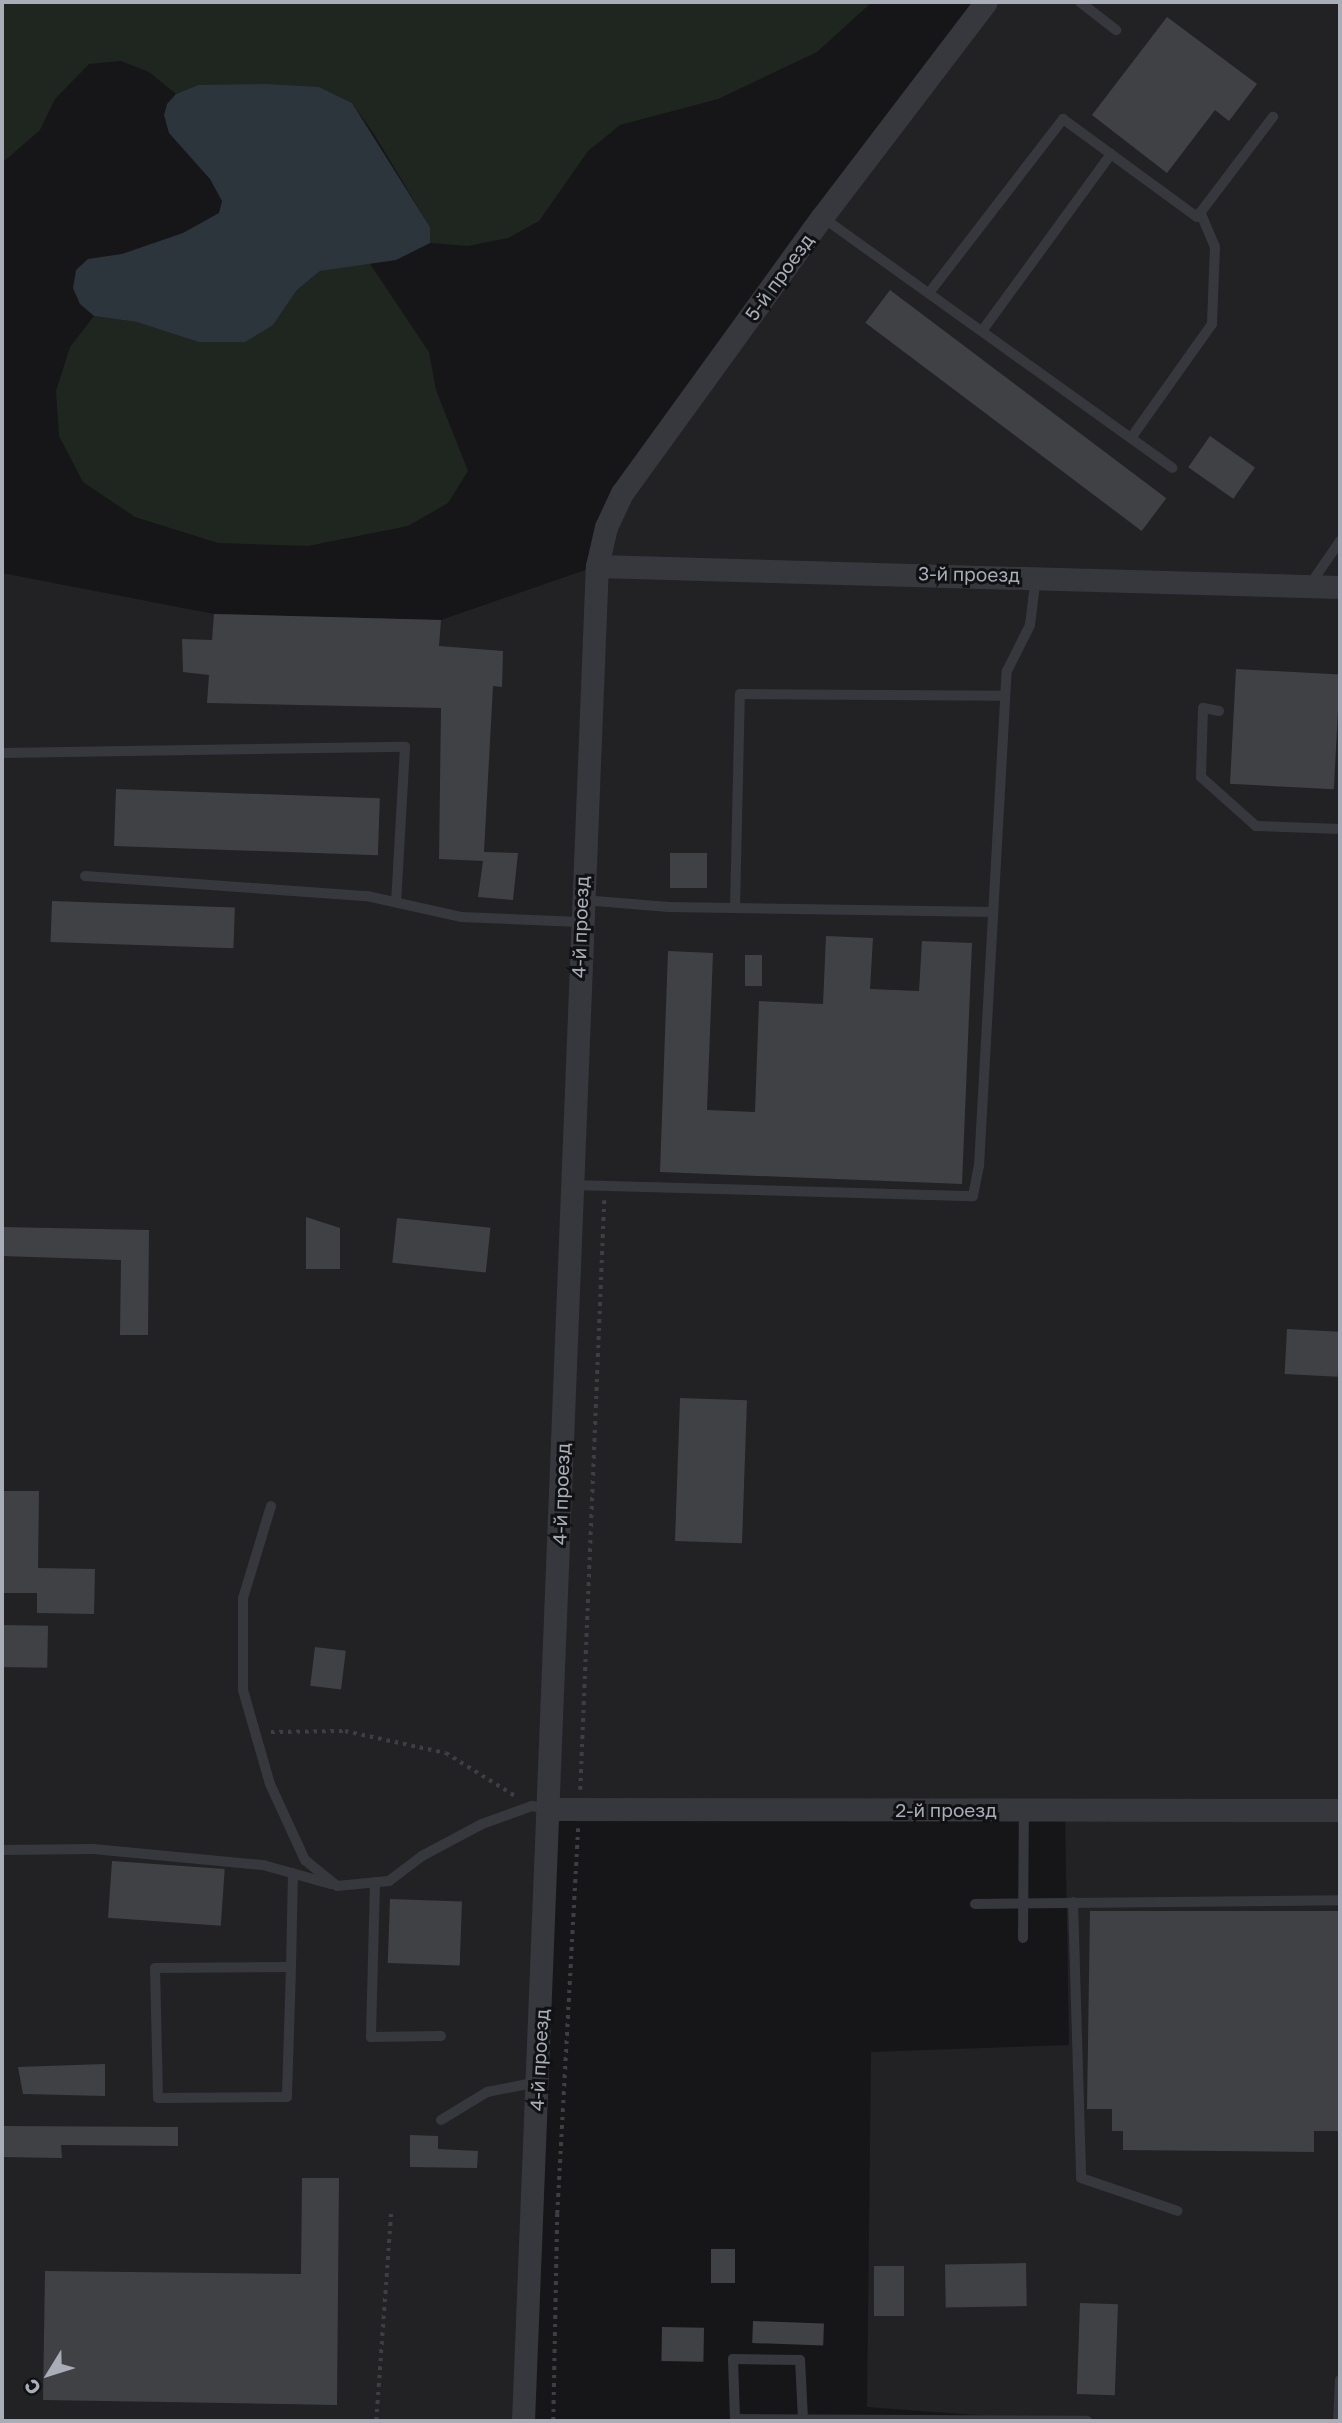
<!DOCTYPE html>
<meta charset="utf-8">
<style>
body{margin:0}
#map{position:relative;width:1342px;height:2423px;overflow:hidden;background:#161618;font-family:"Golos Text",sans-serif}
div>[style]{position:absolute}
.built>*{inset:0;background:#222225}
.green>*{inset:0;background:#1e261f}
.water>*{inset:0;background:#2c353c}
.building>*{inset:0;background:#404145;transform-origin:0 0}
.path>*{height:3.5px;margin-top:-1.75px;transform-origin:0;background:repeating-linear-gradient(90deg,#3d3f44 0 3.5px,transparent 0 8.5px)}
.service>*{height:10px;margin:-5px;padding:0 5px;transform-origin:5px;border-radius:5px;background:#37383d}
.minor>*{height:23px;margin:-11.5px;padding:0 11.5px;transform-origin:11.5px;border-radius:11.5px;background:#37383d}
span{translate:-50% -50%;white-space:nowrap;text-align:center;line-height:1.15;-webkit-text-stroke:6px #111113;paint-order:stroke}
.street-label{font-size:19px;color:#a8adb8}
.frame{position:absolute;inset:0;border:4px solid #a8adb8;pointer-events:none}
.north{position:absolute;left:14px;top:2339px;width:70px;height:70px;-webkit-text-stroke:5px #111113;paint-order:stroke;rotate:232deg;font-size:19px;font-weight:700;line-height:28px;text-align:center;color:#a8adb8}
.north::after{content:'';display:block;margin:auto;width:24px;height:32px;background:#a8adb8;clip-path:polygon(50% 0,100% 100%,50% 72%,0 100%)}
</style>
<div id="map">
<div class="built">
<div style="clip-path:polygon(993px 2px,1340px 2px,1340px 1806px,551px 1809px,524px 2421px,2px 2421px,2px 573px,214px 614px,441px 620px,597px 566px,622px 493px)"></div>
<div style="clip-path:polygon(1065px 1810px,1340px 1810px,1340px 2421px,1057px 2421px,867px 2407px,871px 2052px,1069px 2045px)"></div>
</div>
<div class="green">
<div style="clip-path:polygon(2px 2px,872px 2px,817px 52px,718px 99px,620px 125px,588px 151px,539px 221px,508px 238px,468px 246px,430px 243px,430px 227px,374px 134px,352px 103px,319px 87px,198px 85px,176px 94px,149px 72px,121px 61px,89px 64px,55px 99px,40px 130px,2px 163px)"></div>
<div style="clip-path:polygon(344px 264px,370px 264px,429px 352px,436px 390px,468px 471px,448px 503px,408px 526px,308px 546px,218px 543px,135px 517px,83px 482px,59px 436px,56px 391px,70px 347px,94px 316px,137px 322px,273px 325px,297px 290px,320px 271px)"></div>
</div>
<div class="water">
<div style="clip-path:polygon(266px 84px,319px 87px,352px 103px,430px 227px,430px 243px,396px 260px,320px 271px,297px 290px,273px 325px,245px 342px,199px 342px,137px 322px,94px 316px,80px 304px,73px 288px,76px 270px,88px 259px,122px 254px,183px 233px,219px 213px,222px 201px,210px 179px,169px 133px,164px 115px,167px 104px,176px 94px,198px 85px)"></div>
</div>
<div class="building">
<div style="clip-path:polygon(1167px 17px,1257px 84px,1229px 121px,1215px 110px,1167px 173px,1092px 115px)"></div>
<div style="left:890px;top:290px;width:346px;height:41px;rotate:37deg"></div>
<div style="left:1210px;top:436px;width:55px;height:38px;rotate:35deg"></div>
<div style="clip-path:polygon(214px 614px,441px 620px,439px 646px,503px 651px,502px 687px,493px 686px,484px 852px,518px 853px,513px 900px,478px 897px,483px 861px,439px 859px,441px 708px,207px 703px,209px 675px,183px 672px,182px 639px,212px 640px)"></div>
<div style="left:1236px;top:669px;width:104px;height:115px;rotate:3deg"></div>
<div style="left:116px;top:789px;width:264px;height:57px;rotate:2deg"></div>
<div style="left:670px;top:853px;width:37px;height:35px"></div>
<div style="left:52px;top:901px;width:183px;height:41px;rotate:2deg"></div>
<div style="clip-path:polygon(826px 936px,873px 938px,870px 989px,919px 991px,922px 941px,972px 943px,962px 1184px,660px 1172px,668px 951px,713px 953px,707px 1110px,755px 1112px,759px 1001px,823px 1004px)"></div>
<div style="left:745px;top:955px;width:17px;height:31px"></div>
<div style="clip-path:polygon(306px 1217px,340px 1228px,340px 1269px,306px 1269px)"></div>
<div style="left:397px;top:1218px;width:94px;height:45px;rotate:6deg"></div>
<div style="clip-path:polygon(2px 1227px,149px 1230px,148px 1335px,120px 1335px,121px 1260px,2px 1256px)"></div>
<div style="left:1287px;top:1329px;width:53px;height:45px;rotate:3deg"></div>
<div style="left:680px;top:1398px;width:67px;height:143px;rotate:2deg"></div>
<div style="clip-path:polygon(2px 1491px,39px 1491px,38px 1568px,95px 1569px,94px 1614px,37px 1613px,37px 1593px,2px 1593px)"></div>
<div style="left:2px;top:1625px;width:46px;height:42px;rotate:1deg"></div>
<div style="left:315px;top:1647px;width:31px;height:39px;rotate:7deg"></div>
<div style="left:112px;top:1861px;width:113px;height:57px;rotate:4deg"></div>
<div style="left:390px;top:1899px;width:72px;height:64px;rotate:2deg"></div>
<div style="clip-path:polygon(1090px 1911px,1340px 1911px,1340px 2131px,1314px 2131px,1314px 2152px,1123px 2150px,1123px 2131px,1112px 2131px,1112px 2109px,1087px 2109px)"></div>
<div style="clip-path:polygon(105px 2064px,105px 2096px,23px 2094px,18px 2067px)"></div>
<div style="clip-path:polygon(2px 2126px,178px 2127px,178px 2146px,61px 2145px,62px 2158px,2px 2157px)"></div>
<div style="clip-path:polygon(410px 2135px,438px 2136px,438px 2149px,478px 2151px,477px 2168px,410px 2167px)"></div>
<div style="clip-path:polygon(302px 2178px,339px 2178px,337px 2405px,43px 2400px,45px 2271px,301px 2274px)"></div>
<div style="left:711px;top:2249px;width:24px;height:34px"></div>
<div style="left:1026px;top:2263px;width:43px;height:81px;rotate:89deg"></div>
<div style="left:874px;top:2266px;width:30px;height:50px"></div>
<div style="left:1080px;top:2303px;width:38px;height:91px;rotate:2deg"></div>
<div style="left:753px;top:2321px;width:71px;height:22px;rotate:2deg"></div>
<div style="left:662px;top:2327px;width:42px;height:34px;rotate:1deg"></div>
</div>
<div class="path">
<div style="left:271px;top:1732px;width:74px;rotate:-0.8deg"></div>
<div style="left:345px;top:1731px;width:103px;rotate:12.3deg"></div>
<div style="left:446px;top:1753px;width:81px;rotate:31.9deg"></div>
<div style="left:580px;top:1790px;width:590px;rotate:-87.67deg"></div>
<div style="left:376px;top:2421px;width:209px;rotate:-85.9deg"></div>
<div style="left:553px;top:2421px;width:207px;rotate:-88.9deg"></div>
<div style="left:557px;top:2214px;width:386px;rotate:-86.9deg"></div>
</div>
<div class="service">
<div style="left:1080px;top:2px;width:46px;rotate:37.9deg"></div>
<div style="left:822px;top:217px;width:431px;rotate:35.6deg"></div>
<div style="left:929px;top:293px;width:220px;rotate:-52.4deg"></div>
<div style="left:1063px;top:119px;width:166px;rotate:36.2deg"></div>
<div style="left:1197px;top:217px;width:126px;rotate:-52.8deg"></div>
<div style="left:982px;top:331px;width:219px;rotate:-53.9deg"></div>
<div style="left:1131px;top:438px;width:140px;rotate:-54.6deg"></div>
<div style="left:1212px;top:324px;width:77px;rotate:-87.8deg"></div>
<div style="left:1215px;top:247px;width:38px;rotate:-113deg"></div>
<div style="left:1309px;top:586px;width:55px;rotate:-55.4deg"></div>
<div style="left:1219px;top:711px;width:16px;rotate:-169deg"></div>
<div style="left:1203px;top:708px;width:69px;rotate:91.7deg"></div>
<div style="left:1201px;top:777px;width:74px;rotate:41.7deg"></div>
<div style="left:1256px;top:826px;width:84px;rotate:2deg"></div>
<div style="left:2px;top:753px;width:403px;rotate:-0.9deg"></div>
<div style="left:405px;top:747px;width:155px;rotate:93.3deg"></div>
<div style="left:85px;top:876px;width:283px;rotate:4.1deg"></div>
<div style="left:367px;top:896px;width:96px;rotate:12.6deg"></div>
<div style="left:461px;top:917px;width:119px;rotate:2.4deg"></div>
<div style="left:583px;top:900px;width:86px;rotate:4.7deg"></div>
<div style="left:669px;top:907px;width:324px;rotate:0.9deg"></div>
<div style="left:735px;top:908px;width:214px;rotate:-88.7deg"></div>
<div style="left:740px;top:694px;width:265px;rotate:0.4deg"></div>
<div style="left:572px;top:1185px;width:401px;rotate:1.6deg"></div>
<div style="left:973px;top:1196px;width:31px;rotate:-79deg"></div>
<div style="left:979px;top:1166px;width:496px;rotate:-86.8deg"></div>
<div style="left:1007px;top:671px;width:51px;rotate:-63.4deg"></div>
<div style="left:1030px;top:625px;width:49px;rotate:-83deg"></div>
<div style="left:271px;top:1506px;width:96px;rotate:106.9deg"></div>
<div style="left:243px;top:1598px;width:92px;rotate:90deg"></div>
<div style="left:243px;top:1690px;width:98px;rotate:74deg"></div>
<div style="left:270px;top:1784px;width:84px;rotate:65.3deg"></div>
<div style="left:305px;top:1860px;width:41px;rotate:39.1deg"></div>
<div style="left:337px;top:1886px;width:52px;rotate:-5.5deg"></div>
<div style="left:389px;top:1881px;width:41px;rotate:-37.1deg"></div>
<div style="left:422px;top:1856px;width:68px;rotate:-28.1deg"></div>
<div style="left:482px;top:1824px;width:53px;rotate:-19.8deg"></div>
<div style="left:532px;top:1806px;width:16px;rotate:11deg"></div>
<div style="left:2px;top:1850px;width:91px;rotate:-0.6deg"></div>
<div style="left:93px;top:1849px;width:171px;rotate:5.4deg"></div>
<div style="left:263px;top:1865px;width:71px;rotate:15.6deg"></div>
<div style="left:375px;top:1882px;width:155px;rotate:91.5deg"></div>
<div style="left:371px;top:2037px;width:70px;rotate:-0.8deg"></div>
<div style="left:1073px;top:1902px;width:276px;rotate:88.3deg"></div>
<div style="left:1081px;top:2178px;width:102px;rotate:18.8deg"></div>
<div style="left:975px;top:1904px;width:365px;rotate:-0.6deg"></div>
<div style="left:1023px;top:1938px;width:128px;rotate:-89.6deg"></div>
<div style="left:291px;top:1967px;width:130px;rotate:91.8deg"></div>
<div style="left:287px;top:2097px;width:129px;rotate:179.6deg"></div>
<div style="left:158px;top:2098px;width:130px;rotate:-91.3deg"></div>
<div style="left:155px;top:1968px;width:136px;rotate:-0.4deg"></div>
<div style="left:291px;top:1967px;width:94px;rotate:-88.8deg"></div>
<div style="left:441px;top:2120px;width:54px;rotate:-31.3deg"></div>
<div style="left:487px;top:2092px;width:52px;rotate:-11.1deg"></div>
<div style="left:803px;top:2419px;width:59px;rotate:-92.9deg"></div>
<div style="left:800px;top:2360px;width:67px;rotate:-179.1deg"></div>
<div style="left:733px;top:2359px;width:60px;rotate:88.1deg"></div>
<div style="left:735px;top:2419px;width:352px;rotate:0.3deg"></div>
<div style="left:1338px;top:2421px;width:41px;rotate:-87.2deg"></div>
</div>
<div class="minor">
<div style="left:597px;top:566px;width:743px;rotate:1.62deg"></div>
<div style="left:551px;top:1809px;width:789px;rotate:0.07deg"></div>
<div style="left:523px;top:2421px;width:1856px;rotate:-87.72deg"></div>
<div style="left:597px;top:566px;width:40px;rotate:-77deg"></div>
<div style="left:606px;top:527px;width:38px;rotate:-65deg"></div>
<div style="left:622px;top:493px;width:341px;rotate:-54.1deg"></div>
<div style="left:822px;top:217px;width:270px;rotate:-52.7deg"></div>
</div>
<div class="street-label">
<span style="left:779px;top:277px;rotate:-54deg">5-й проезд</span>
<span style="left:969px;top:574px;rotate:1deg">3-й проезд</span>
<span style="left:580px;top:927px;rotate:-88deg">4-й проезд</span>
<span style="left:561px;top:1494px;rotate:-88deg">4-й проезд</span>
<span style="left:946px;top:1810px">2-й проезд</span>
<span style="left:539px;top:2060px;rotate:-87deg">4-й проезд</span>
</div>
<div class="frame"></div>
<div class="north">С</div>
</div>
